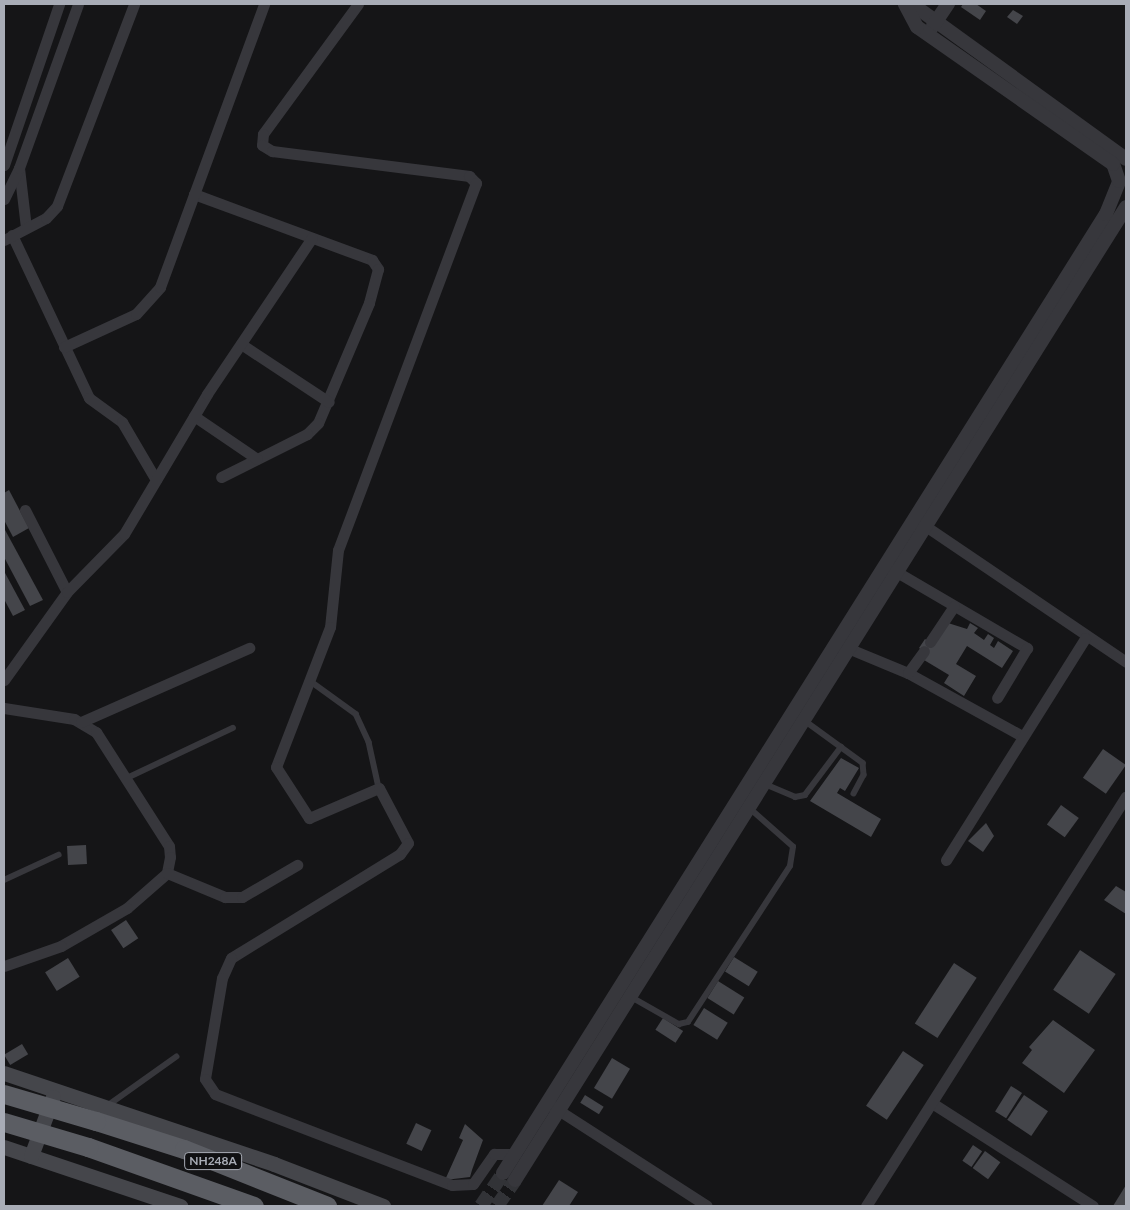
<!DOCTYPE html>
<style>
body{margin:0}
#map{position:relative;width:1130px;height:1210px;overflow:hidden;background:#151517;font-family:Lato,sans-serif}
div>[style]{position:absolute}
.building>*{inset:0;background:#44454a;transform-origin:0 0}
.tertiary-tunnel>*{height:14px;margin-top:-7px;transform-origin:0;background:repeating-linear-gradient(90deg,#323337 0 14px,transparent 0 21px)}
.service>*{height:5.5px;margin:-2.75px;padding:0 2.75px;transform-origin:2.75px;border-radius:2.75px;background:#37373c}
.minor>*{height:11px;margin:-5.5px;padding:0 5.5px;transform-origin:5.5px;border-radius:5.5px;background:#37373c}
.tertiary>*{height:14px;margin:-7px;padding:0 7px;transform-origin:7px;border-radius:7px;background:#37373c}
.secondary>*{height:15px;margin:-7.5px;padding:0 7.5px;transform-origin:7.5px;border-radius:7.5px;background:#45464b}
.trunk>*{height:19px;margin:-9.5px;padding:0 9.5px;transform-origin:9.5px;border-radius:9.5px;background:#5b5d63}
.trunk-bridge>*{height:19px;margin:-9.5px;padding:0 9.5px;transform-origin:9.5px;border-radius:9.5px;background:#5b5d63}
span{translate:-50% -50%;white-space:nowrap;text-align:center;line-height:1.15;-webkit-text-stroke:5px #101012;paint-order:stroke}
.shield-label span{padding:1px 4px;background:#101012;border:1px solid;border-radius:4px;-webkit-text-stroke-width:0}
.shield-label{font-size:12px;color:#a8acb6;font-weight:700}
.frame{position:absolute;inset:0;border:5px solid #a8acb6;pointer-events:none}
</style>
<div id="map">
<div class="building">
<div style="clip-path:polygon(963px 4px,976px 4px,986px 11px,980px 20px,961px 7px)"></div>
<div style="clip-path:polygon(1013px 10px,1023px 16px,1017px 24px,1007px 17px)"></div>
<div style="clip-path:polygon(9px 490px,29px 528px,13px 537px,4px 520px,4px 493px)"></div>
<div style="clip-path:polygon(4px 528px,43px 600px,30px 606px,4px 557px)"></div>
<div style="clip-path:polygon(4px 571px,25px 610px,13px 616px,4px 599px)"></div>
<div style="clip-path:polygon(948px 623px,967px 629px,970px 623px,978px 628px,974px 633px,984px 640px,988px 634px,994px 638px,990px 645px,994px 648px,998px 641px,1013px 651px,1002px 668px,967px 646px,956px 664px,976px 676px,964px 696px,944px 683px,949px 675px,924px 660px,928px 654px,919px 648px,925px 639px,934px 645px)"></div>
<div style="left:1103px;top:749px;width:28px;height:35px;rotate:35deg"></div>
<div style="clip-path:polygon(841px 758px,859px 768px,845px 791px,840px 788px,837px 793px,881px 819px,871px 837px,810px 801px)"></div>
<div style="left:1061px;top:805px;width:22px;height:24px;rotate:36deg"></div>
<div style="clip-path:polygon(986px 823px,994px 836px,983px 852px,968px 841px)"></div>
<div style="left:86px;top:845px;width:19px;height:19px;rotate:87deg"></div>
<div style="clip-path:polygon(1116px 886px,1126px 892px,1126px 914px,1104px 900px)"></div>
<div style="left:126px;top:920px;width:22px;height:18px;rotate:56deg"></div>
<div style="left:1080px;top:950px;width:43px;height:48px;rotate:34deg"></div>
<div style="left:734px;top:957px;width:28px;height:17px;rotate:32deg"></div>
<div style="left:68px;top:958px;width:22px;height:27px;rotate:58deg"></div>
<div style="left:954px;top:963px;width:27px;height:72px;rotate:33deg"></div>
<div style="left:718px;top:981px;width:31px;height:20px;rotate:32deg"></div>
<div style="left:704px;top:1008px;width:28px;height:20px;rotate:32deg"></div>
<div style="left:663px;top:1018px;width:24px;height:14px;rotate:33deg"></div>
<div style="clip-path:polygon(1053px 1020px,1095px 1050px,1064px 1093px,1022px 1063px,1032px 1050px,1029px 1047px)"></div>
<div style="left:22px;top:1044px;width:12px;height:21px;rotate:59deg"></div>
<div style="left:903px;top:1051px;width:25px;height:66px;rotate:34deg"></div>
<div style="left:612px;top:1058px;width:21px;height:35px;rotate:31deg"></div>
<div style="left:1011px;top:1086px;width:13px;height:30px;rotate:32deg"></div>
<div style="left:585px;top:1095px;width:22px;height:9px;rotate:32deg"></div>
<div style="left:1024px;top:1095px;width:29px;height:30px;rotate:34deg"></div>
<div style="left:416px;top:1123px;width:17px;height:23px;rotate:25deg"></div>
<div style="clip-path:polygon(465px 1124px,483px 1140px,472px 1170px,470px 1177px,445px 1180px,463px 1140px,459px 1138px)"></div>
<div style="left:973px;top:1145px;width:11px;height:19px;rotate:34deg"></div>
<div style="left:985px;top:1151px;width:19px;height:21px;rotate:36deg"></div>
<div style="clip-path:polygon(559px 1180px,578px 1192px,569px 1206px,542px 1206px)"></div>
<div style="clip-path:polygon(1126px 1185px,1126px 1206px,1113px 1206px)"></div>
</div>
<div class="tertiary-tunnel">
<div style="left:481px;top:1206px;width:40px;rotate:-56deg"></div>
<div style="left:497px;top:1206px;width:32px;rotate:-55deg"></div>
</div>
<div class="service">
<div style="left:309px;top:680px;width:58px;rotate:35.9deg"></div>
<div style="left:356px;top:714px;width:31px;rotate:65deg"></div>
<div style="left:369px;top:742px;width:47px;rotate:77.7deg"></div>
<div style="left:804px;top:720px;width:73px;rotate:36.1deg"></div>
<div style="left:863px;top:763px;width:12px;rotate:85deg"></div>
<div style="left:864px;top:775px;width:21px;rotate:118deg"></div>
<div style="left:127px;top:778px;width:117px;rotate:-25.3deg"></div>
<div style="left:765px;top:784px;width:33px;rotate:23deg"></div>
<div style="left:795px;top:797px;width:10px;rotate:-11deg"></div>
<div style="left:805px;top:795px;width:60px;rotate:-53.1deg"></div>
<div style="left:4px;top:880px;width:60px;rotate:-24.8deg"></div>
<div style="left:633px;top:998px;width:53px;rotate:29.5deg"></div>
<div style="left:679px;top:1024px;width:9px;rotate:-13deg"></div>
<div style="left:688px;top:1022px;width:186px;rotate:-56.8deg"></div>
<div style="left:790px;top:866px;width:19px;rotate:-81deg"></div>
<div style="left:793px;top:847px;width:57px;rotate:-138.5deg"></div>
<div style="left:107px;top:1106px;width:85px;rotate:-35.4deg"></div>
</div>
<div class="minor">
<div style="left:358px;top:4px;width:161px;rotate:126.2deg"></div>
<div style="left:263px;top:134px;width:11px;rotate:95deg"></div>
<div style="left:262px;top:145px;width:12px;rotate:31deg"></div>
<div style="left:272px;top:151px;width:199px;rotate:7.2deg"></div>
<div style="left:469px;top:176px;width:10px;rotate:45deg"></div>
<div style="left:476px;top:183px;width:392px;rotate:110.6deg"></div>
<div style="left:338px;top:550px;width:77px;rotate:95.9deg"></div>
<div style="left:330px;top:627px;width:150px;rotate:111.1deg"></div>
<div style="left:276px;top:767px;width:61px;rotate:57.1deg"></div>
<div style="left:309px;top:818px;width:76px;rotate:-23.2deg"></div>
<div style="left:379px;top:788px;width:62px;rotate:62.2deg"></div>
<div style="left:408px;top:843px;width:14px;rotate:126deg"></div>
<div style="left:400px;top:854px;width:198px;rotate:148.4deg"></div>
<div style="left:231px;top:958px;width:22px;rotate:114deg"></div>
<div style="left:222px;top:978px;width:102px;rotate:99.6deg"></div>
<div style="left:205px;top:1079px;width:18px;rotate:56deg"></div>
<div style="left:215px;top:1094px;width:254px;rotate:21deg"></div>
<div style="left:452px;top:1185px;width:21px;rotate:-3deg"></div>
<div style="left:473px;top:1184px;width:37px;rotate:-55deg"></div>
<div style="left:494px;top:1154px;width:21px"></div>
<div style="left:4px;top:165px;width:170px;rotate:-71.1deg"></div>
<div style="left:19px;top:168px;width:60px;rotate:83.3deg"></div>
<div style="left:194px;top:194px;width:190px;rotate:20.3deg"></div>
<div style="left:372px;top:260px;width:11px;rotate:56deg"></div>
<div style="left:378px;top:269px;width:35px;rotate:105deg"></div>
<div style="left:369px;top:303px;width:130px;rotate:113deg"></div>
<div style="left:318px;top:423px;width:16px;rotate:135deg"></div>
<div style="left:307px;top:434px;width:96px;rotate:153.4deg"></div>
<div style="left:4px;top:199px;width:34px;rotate:-64deg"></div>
<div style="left:19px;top:168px;width:174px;rotate:-70.2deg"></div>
<div style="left:12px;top:235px;width:180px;rotate:64.7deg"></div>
<div style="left:89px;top:398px;width:41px;rotate:36deg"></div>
<div style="left:122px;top:422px;width:67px;rotate:59.6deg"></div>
<div style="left:4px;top:240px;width:47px;rotate:-27.6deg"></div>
<div style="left:46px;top:218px;width:16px;rotate:-47deg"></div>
<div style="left:57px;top:206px;width:216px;rotate:-69.1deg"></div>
<div style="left:241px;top:344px;width:105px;rotate:33.4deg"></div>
<div style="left:64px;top:347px;width:79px;rotate:-24.6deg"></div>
<div style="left:136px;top:314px;width:36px;rotate:-48deg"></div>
<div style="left:160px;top:287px;width:302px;rotate:-69.8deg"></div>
<div style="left:194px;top:416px;width:76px;rotate:34.3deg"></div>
<div style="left:25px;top:510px;width:92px;rotate:62.9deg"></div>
<div style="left:918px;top:521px;width:251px;rotate:34.1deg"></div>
<div style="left:890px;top:568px;width:159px;rotate:30.3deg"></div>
<div style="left:1027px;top:648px;width:58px;rotate:121deg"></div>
<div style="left:930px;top:642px;width:43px;rotate:-56.3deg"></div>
<div style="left:850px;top:649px;width:63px;rotate:22.5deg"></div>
<div style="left:908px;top:673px;width:130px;rotate:28.9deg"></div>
<div style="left:908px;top:673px;width:27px;rotate:-54deg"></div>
<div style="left:4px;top:680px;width:108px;rotate:-54.4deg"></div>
<div style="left:67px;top:592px;width:81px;rotate:-45.5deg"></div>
<div style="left:124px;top:534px;width:163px;rotate:-59.3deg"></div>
<div style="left:207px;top:394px;width:188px;rotate:-56.1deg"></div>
<div style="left:4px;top:708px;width:71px;rotate:8.9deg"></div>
<div style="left:74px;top:719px;width:26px;rotate:31deg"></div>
<div style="left:96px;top:732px;width:135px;rotate:57.4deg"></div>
<div style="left:169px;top:846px;width:11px;rotate:85deg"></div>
<div style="left:170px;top:857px;width:16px;rotate:101deg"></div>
<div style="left:167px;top:873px;width:53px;rotate:138.8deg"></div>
<div style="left:127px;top:908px;width:76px;rotate:150.1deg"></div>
<div style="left:61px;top:946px;width:60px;rotate:160.7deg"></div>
<div style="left:81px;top:722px;width:184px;rotate:-23.8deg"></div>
<div style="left:946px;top:860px;width:262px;rotate:-57.9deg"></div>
<div style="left:167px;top:873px;width:63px;rotate:22.5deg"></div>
<div style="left:225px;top:897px;width:17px"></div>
<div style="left:242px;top:897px;width:64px;rotate:-30.2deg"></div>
<div style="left:932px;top:1103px;width:191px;rotate:32.6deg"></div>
<div style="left:552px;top:1106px;width:184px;rotate:32.8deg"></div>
<div style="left:866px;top:1206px;width:485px;rotate:-57.6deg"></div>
</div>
<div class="tertiary">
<div style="left:912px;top:4px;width:264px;rotate:35.9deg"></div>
<div style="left:933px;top:26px;width:27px;rotate:-56deg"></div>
<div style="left:503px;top:1173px;width:1133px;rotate:-57.84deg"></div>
<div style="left:1106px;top:214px;width:35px;rotate:-68deg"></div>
<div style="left:1119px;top:181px;width:18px;rotate:-109deg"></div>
<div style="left:1113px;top:164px;width:239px;rotate:-145deg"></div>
<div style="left:917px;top:27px;width:26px;rotate:-118deg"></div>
<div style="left:515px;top:1180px;width:1149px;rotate:-57.87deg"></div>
</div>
<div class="secondary">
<div style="left:4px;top:1073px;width:285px;rotate:18.6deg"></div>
<div style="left:274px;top:1164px;width:117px;rotate:21.1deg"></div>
<div style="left:4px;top:1147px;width:186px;rotate:18.5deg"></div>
<div style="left:31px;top:1156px;width:63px;rotate:-69.6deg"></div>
</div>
<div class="trunk">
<div style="left:96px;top:1121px;width:92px;rotate:17.7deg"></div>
<div style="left:184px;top:1149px;width:154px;rotate:21.7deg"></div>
<div style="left:88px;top:1147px;width:176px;rotate:19.6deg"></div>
</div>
<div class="trunk-bridge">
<div style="left:4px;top:1094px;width:96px;rotate:16.4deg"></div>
<div style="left:4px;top:1122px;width:88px;rotate:16.6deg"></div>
</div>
<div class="shield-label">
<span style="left:213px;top:1161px">NH248A</span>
</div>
<div class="frame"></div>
</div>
